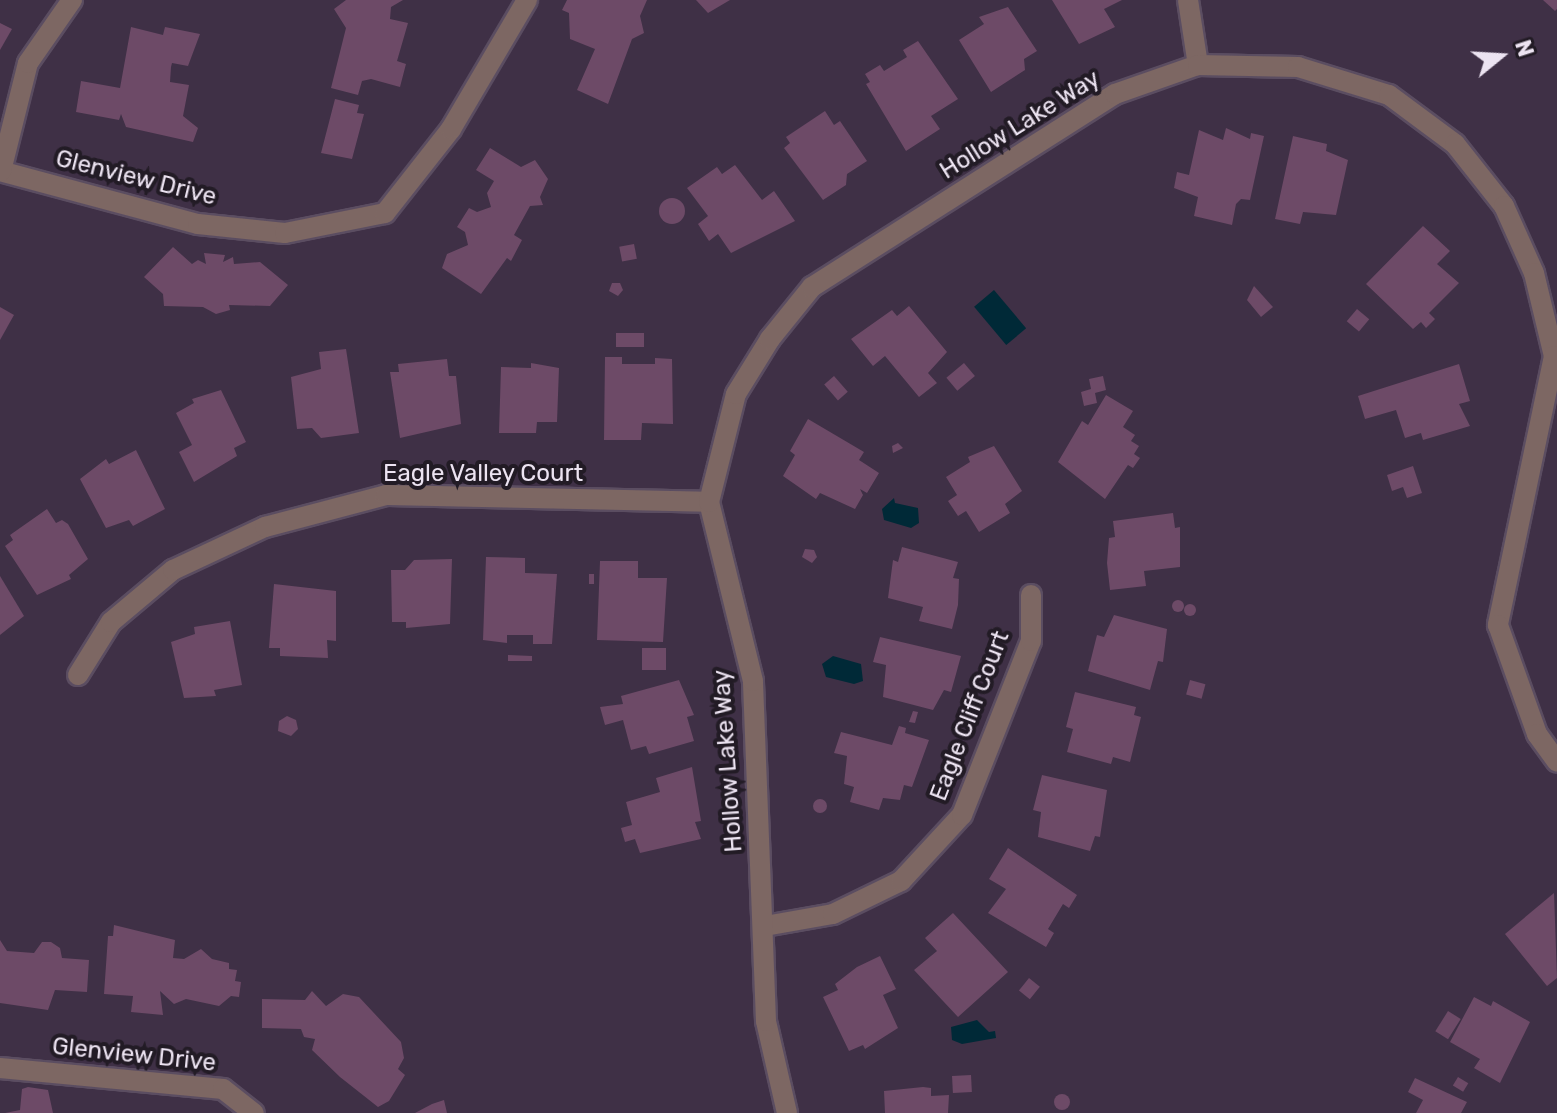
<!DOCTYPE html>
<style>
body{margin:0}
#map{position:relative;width:1557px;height:1113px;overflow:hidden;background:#3f3046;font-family:Rubik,sans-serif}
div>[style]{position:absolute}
.water>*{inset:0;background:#002937;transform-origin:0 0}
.building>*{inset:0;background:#6d4a67;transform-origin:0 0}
.round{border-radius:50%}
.roads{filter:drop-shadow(2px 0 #5b4d61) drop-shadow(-2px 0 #5b4d61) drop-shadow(0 2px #5b4d61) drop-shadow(0 -2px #5b4d61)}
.minor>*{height:20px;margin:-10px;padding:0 10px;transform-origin:10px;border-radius:10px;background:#7d6763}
span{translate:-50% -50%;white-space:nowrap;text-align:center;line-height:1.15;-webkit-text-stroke:8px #221b25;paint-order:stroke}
.street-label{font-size:24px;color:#ece3f1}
.north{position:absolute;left:1461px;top:16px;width:80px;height:80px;-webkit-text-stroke:6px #221b25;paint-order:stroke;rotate:72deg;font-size:22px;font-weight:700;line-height:32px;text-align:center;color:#ece3f1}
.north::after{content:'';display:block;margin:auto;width:28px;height:36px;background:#ece3f1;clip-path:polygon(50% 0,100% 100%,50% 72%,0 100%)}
</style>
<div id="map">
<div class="water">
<div style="left:994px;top:290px;width:50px;height:26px;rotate:50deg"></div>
<div style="clip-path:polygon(894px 498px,895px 503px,918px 508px,919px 523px,911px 528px,884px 520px,882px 509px)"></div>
<div style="clip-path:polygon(833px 656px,861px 664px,863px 681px,854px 684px,826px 677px,822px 664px)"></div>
<div style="clip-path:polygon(977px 1020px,989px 1032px,995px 1031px,996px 1038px,962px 1044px,952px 1040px,951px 1027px)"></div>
</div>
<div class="building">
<div style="clip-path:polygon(346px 0,403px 0,391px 7px,390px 19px,408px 23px,397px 61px,406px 64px,400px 87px,371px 79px,362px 81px,358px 95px,331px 88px,346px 28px,334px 9px)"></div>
<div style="clip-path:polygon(567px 0,647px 0,640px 16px,644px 33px,632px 39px,608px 104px,577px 90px,595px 49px,570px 39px,569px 13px,562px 10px)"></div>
<div style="clip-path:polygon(696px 0,730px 0,708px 13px)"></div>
<div style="clip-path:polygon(1052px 0,1122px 0,1104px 9px,1115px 27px,1079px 44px)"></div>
<div style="clip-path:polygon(1543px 0,1557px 0,1557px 9px,1555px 11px)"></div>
<div style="clip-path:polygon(1008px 7px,1037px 51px,1024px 59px,1025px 70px,991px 92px,959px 40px,984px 24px,979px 17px)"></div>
<div style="clip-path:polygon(0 23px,12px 29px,0 50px)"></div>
<div style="clip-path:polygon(131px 27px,163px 35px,165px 27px,200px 34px,188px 66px,172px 63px,171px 67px,170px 82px,189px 85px,183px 116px,198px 128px,193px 142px,126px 127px,121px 114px,119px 120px,76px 112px,81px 81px,120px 88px)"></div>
<div style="clip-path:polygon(918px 41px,958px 99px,931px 116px,940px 129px,906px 151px,866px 84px,870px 82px,865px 74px,880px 65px,884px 71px,907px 57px,903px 50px)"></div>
<div style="clip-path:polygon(335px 99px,359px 105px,357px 113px,364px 114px,352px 159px,321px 153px)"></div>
<div style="clip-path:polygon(825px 111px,834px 125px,840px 121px,867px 161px,847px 174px,846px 185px,823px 200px,784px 148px,790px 143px,786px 137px)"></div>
<div style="clip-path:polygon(1226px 128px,1250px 139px,1251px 133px,1264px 136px,1250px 200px,1241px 199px,1236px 204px,1232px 225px,1194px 216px,1198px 197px,1174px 188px,1177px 172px,1189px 175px,1199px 130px,1223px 140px)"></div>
<div style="clip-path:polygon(1293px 136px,1327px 144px,1326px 151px,1348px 160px,1336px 215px,1303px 212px,1300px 224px,1275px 219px)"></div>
<div style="clip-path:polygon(490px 148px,521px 167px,535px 160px,548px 179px,540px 197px,543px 205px,530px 206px,514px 235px,522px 240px,511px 261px,507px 258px,481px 294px,442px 268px,447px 254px,468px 245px,465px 232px,457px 227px,469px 208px,477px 212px,491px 207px,487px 193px,494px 181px,476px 170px)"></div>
<div style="clip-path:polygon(735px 165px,762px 200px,774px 191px,795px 221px,731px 253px,718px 234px,709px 241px,698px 224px,708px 216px,687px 188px,717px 167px,722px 174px)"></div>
<div class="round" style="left:659px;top:198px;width:26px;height:26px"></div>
<div style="clip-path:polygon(1423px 226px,1450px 251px,1437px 264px,1459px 283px,1429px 313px,1435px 319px,1426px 328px,1421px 322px,1413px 329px,1366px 284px)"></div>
<div style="left:634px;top:244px;width:15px;height:15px;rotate:79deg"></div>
<div style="clip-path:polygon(173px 247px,192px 264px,198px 260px,206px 264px,204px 253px,225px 255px,223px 262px,233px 257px,234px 264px,260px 262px,288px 285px,270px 306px,229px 305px,230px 310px,216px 314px,203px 307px,164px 306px,163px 294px,144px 277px)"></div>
<div style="clip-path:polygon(612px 283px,620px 283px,623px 290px,618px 296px,609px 291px)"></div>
<div style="clip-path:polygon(1254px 286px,1273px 307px,1261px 317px,1247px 300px)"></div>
<div style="clip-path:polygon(909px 306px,947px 352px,928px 373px,937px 383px,919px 397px,885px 356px,873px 366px,851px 339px,892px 310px,897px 316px)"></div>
<div style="clip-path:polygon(0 307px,14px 315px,0 340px)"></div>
<div style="left:1357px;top:309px;width:16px;height:16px;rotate:40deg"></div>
<div style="left:616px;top:333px;width:28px;height:14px"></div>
<div style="clip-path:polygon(346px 349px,359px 433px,321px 438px,312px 428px,297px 429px,291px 377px,321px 369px,319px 352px)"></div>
<div style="clip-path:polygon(605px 357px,622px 357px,622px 364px,655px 364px,655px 358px,672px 359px,673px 424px,642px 423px,641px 440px,604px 440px)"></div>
<div style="clip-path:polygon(447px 359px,449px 376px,456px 376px,461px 424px,400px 438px,390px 372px,399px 372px,398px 364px)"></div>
<div style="clip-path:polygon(531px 363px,559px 368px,557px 422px,537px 422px,536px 433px,499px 433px,501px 367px,531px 368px)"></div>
<div style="left:964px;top:363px;width:17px;height:23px;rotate:50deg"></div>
<div style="clip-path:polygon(1459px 364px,1470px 401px,1459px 404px,1470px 426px,1423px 440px,1421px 433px,1405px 438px,1396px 410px,1365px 419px,1358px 396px)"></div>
<div style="left:834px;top:376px;width:21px;height:13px;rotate:49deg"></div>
<div style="clip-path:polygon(1103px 376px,1106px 390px,1095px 393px,1097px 403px,1084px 406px,1081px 392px,1091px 389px,1089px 379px)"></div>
<div style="clip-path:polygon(221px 390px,246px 442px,234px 448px,237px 456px,194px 482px,179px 452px,192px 445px,176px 413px,194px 403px,192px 399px)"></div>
<div style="clip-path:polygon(1106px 395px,1133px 411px,1123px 427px,1135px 435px,1131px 441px,1139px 446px,1134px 454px,1140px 458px,1133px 468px,1128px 465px,1105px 499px,1058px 462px,1082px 421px,1088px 425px)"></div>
<div style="clip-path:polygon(808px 419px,864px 452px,859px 460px,879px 473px,867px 493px,860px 489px,863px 495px,855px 509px,820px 493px,816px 499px,783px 476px,795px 455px,790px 451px)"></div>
<div style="clip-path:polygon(898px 443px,903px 448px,893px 453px,892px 446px)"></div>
<div style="clip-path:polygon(994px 446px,1022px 491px,1005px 504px,1010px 513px,979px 532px,966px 511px,958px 516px,948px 501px,957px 495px,946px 477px,970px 462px,968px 457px)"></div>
<div style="clip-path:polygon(136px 450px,165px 509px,133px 526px,129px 520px,106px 528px,80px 479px,106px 459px,109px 464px)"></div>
<div style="clip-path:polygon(1413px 466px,1422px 493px,1407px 498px,1403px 487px,1392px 491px,1387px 475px)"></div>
<div style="clip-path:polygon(47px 509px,56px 523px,62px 520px,68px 524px,88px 559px,69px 575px,71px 579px,37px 595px,5px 546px,13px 540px,10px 535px)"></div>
<div style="clip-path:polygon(1173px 513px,1175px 528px,1180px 527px,1180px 567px,1144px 571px,1146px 586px,1110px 590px,1107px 563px,1109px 538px,1115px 537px,1113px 521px)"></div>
<div style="clip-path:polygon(902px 547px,958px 562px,953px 578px,959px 579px,958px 605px,952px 629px,919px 621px,923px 607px,888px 598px,893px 560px,898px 562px)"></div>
<div style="clip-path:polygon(805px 549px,814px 550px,817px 557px,812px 563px,802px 557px)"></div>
<div style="clip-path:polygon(486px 557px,525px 558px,525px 573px,557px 574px,552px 644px,533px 644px,533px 635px,507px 635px,507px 643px,483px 640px)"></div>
<div style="clip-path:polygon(452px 559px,450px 624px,406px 628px,406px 622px,392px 622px,391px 570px,405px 570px,414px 560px)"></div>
<div style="clip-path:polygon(600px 561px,638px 561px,638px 578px,667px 578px,663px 642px,597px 640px)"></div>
<div style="left:589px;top:574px;width:5px;height:10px"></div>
<div style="clip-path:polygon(0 576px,24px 616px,0 635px)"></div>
<div style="clip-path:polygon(274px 584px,336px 591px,336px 641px,327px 640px,328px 658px,280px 656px,280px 648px,269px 648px)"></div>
<div class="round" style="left:1172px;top:600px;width:12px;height:12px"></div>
<div class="round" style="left:1184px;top:604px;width:12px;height:12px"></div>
<div style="clip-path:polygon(1114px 615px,1167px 629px,1163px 662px,1158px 661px,1150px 690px,1088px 671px,1097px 635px,1104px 637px)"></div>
<div style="clip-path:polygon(230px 621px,242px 685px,214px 690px,216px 696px,184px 698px,171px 642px,195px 634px,194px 627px)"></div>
<div style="clip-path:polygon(880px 637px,961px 656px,951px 692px,944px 690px,933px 710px,883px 697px,886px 665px,873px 662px)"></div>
<div style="left:642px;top:648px;width:24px;height:22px"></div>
<div style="clip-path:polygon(508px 655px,532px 656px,532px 661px,508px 661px)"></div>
<div style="clip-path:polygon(679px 680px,694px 715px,687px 717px,694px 741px,649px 754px,646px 746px,631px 750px,623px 720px,605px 725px,600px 707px,623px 704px,621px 696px)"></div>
<div style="left:1190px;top:680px;width:16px;height:15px;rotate:15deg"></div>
<div style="clip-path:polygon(1075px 692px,1136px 707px,1134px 715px,1141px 717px,1130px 762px,1113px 757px,1111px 764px,1067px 752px,1073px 729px,1066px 727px)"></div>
<div style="clip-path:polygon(913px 711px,918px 712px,915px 723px,909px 722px)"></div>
<div style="clip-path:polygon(287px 716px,296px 720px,298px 729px,291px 736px,278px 731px,279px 721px)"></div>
<div style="clip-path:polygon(899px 726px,906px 728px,905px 733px,929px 740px,912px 787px,904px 785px,900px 800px,883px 798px,879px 810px,850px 802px,854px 787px,844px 784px,847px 756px,834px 753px,841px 732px,892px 745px)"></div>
<div style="clip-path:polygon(692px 767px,701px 821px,695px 822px,701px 839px,640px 853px,635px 839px,625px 842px,621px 828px,632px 825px,626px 802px,660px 792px,656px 778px)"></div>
<div style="clip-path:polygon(1042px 775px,1107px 790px,1100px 837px,1095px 836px,1090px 851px,1038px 837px,1041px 812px,1033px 810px)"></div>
<div class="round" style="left:813px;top:799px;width:14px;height:14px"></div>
<div style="clip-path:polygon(1008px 848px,1077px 895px,1069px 908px,1063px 904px,1048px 929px,1054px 933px,1046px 947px,988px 913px,1006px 889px,989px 879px)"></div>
<div style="clip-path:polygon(1554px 893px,1557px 978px,1547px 986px,1505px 934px)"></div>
<div style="clip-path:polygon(953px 913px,1008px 972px,958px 1017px,914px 970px,937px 951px,925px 938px)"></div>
<div style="clip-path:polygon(114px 925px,175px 940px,173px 958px,184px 959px,201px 949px,212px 959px,229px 963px,229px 969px,237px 970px,235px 981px,241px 982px,239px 997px,231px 996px,219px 1006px,186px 999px,174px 1004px,160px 991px,163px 1015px,131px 1012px,133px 996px,104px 994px,108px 936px,113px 936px)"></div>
<div style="clip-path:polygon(0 940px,7px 951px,34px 953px,42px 942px,51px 942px,60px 948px,62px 958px,89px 960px,87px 992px,55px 990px,48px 1010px,0 1003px)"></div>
<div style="clip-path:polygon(880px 956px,896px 989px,883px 995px,898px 1028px,865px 1049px,863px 1045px,849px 1051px,823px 997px,838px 990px,835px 984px,857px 967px)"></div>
<div style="left:1029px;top:978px;width:14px;height:16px;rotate:39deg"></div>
<div style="clip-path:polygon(312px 991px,326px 1006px,343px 994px,359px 997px,401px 1042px,404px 1058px,398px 1069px,405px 1075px,389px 1101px,378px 1107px,340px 1077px,312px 1050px,315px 1039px,304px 1037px,301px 1029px,262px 1028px,262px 999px,305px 1000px)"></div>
<div style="clip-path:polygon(1474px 997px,1491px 1006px,1493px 1001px,1530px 1022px,1500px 1083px,1474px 1068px,1480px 1059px,1450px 1042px)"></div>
<div style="left:1448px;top:1011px;width:15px;height:24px;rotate:32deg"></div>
<div style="left:971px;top:1075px;width:17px;height:19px;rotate:87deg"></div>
<div style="left:1458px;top:1077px;width:12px;height:10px;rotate:31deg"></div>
<div style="clip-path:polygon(1415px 1078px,1467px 1102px,1461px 1113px,1416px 1113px,1423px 1100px,1408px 1092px)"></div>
<div style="clip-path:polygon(28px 1087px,48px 1090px,53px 1113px,5px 1113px,20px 1110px,22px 1089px)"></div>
<div style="clip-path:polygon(923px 1087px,931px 1088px,931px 1096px,949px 1095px,948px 1113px,885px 1113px,884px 1091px)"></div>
<div class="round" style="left:1054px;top:1094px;width:16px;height:16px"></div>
<div style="clip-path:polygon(444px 1100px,447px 1113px,415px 1113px,432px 1104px)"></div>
</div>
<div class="roads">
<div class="minor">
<div style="left:1188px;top:0;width:66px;rotate:81.3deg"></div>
<div style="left:0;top:171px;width:205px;rotate:15deg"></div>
<div style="left:198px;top:224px;width:87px;rotate:5.9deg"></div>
<div style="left:285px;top:233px;width:102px;rotate:-11.3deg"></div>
<div style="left:385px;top:213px;width:107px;rotate:-51.8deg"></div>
<div style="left:451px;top:129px;width:150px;rotate:-59.5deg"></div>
<div style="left:1px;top:171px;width:111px;rotate:-76deg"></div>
<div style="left:28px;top:63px;width:77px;rotate:-55.1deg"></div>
<div style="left:78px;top:675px;width:62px;rotate:-58.1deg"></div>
<div style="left:111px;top:622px;width:81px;rotate:-40deg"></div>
<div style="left:173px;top:570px;width:102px;rotate:-25.1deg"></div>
<div style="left:265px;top:527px;width:125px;rotate:-14.8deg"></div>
<div style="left:386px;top:495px;width:323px;rotate:1.2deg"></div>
<div style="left:765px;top:926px;width:69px;rotate:-10deg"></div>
<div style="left:833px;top:914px;width:76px;rotate:-25.9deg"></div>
<div style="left:901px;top:881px;width:90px;rotate:-47.3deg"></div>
<div style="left:962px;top:815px;width:187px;rotate:-68.4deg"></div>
<div style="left:1031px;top:641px;width:46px;rotate:-90deg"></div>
<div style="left:0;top:1068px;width:224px;rotate:5.4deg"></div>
<div style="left:223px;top:1089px;width:39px;rotate:38deg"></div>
<div style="left:787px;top:1113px;width:94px;rotate:-102.9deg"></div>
<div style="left:766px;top:1021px;width:340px;rotate:-92.2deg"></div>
<div style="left:753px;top:681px;width:184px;rotate:-103.8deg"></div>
<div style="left:709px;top:502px;width:111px;rotate:-76deg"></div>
<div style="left:736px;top:394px;width:65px;rotate:-58.3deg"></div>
<div style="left:770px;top:339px;width:67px;rotate:-51.1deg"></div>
<div style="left:812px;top:287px;width:359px;rotate:-32.5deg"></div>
<div style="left:1115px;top:94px;width:88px;rotate:-19.3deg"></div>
<div style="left:1198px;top:65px;width:100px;rotate:1.1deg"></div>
<div style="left:1298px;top:67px;width:95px;rotate:17.1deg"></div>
<div style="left:1389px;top:95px;width:82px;rotate:36.6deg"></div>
<div style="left:1455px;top:144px;width:79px;rotate:51.7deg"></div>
<div style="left:1504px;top:206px;width:73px;rotate:65.9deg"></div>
<div style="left:1534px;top:273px;width:85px;rotate:76.5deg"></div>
<div style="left:1554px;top:356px;width:275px;rotate:101.8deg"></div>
<div style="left:1498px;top:625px;width:116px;rotate:70.3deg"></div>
<div style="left:1537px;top:734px;width:34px;rotate:54deg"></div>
</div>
</div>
<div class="street-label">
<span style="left:1020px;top:125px;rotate:-32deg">Hollow Lake Way</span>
<span style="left:136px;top:178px;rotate:14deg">Glenview Drive</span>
<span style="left:483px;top:474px">Eagle Valley Court</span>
<span style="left:970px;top:716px;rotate:-69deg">Eagle Cliff Court</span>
<span style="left:728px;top:761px;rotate:-94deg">Hollow Lake Way</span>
<span style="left:134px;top:1055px;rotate:6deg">Glenview Drive</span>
</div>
<div class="north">N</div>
</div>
